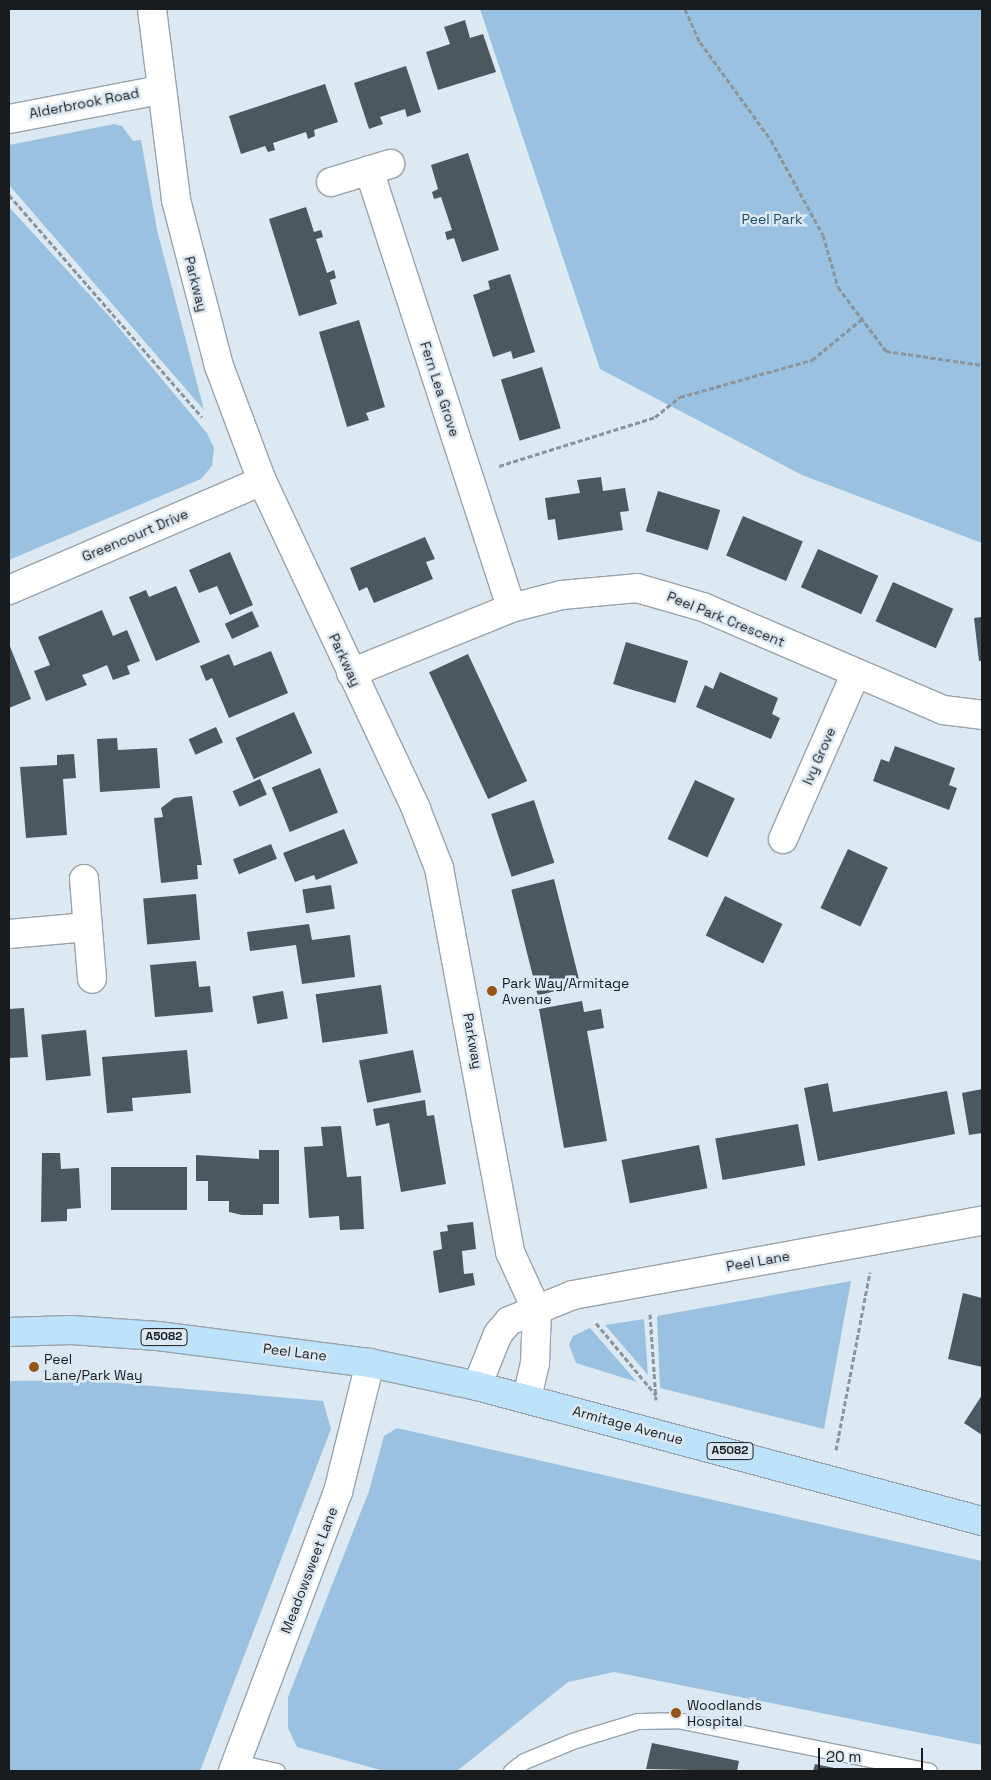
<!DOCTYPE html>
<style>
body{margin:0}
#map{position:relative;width:991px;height:1780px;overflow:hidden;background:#dde9f2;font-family:"Space Grotesk",sans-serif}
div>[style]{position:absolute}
.green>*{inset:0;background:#9ac2e0}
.building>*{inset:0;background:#4c575e;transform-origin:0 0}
.path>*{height:3px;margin-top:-1.5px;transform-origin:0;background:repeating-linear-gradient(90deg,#8c949b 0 5px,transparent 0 7.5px)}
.roads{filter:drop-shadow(1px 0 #98a3ab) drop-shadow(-1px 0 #98a3ab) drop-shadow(0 1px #98a3ab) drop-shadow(0 -1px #98a3ab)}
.service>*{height:15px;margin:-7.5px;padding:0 7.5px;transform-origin:7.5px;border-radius:7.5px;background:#fff}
.minor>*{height:28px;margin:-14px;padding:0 14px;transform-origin:14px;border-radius:14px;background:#fff}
.primary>*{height:28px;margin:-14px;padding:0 14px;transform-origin:14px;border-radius:14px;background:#bde2fb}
.dots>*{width:14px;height:14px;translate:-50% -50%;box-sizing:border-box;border:2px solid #dde9f2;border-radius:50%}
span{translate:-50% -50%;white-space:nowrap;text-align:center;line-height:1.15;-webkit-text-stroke:5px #dde9f2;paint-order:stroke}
.shield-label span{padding:1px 4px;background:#dde9f2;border:1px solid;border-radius:4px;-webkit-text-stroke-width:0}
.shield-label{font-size:12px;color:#181c1f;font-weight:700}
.street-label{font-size:14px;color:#181c1f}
.park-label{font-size:14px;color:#184e70}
.poi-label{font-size:14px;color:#181c1f}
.left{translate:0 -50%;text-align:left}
.frame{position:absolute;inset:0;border:10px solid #181c1f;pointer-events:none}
.scale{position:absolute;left:818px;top:1748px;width:105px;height:22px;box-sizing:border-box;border:2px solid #181c1f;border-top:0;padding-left:6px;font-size:15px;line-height:18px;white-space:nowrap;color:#181c1f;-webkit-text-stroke:4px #dde9f2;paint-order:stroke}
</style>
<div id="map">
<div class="green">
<div style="clip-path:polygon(480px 9px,982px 9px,982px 543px,802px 475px,600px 369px)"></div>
<div style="clip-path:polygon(114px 124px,122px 126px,133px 141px,141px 140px,157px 230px,204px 410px,9px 185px,9px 145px)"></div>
<div style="clip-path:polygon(9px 207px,110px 317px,207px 433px,214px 448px,212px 466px,201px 479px,9px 560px)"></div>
<div style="clip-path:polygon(851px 1281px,824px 1429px,660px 1388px,657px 1316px)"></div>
<div style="clip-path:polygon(644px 1319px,648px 1375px,605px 1325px)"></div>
<div style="clip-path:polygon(590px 1328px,637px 1382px,576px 1363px,569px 1345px,573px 1336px)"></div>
<div style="clip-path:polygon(84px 1380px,323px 1401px,331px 1429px,200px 1771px,9px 1771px,9px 1381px)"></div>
<div style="clip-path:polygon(397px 1428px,982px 1561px,982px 1745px,614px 1672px,568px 1682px,457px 1771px,384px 1771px,297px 1747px,288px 1728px,288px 1697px,369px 1491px,384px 1436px)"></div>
</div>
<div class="building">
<div style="clip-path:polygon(465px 20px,470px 38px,483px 34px,496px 72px,438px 90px,426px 52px,450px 44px,444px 27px)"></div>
<div style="clip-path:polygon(406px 66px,421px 112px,407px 117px,405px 109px,380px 117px,383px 124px,369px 129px,354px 83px)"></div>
<div style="clip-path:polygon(325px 84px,338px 122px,314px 130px,315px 136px,308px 139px,306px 132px,273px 143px,275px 150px,268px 152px,265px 146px,241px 154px,229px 116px)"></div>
<div style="clip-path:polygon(468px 153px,499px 250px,462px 262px,454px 238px,447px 240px,445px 232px,452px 230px,441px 197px,434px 199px,432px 192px,438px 189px,431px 165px)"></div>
<div style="clip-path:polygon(306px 207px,314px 232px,321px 230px,323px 237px,316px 239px,327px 273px,334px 270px,336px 278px,330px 280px,337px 304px,299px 316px,269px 219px)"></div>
<div style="clip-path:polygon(510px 274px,535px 352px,513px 359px,511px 351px,493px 357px,473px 295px,490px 289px,488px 281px)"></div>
<div style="clip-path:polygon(359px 320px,385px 407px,366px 413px,369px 420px,347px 427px,319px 332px)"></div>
<div style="left:542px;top:367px;width:64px;height:43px;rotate:73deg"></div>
<div style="clip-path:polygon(601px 477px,603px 491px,625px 488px,629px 511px,620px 512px,623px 530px,558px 540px,555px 519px,548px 520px,545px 498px,580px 493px,577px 480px)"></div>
<div style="left:658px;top:491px;width:65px;height:42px;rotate:17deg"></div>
<div style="left:743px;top:516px;width:65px;height:43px;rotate:23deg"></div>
<div style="clip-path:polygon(425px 537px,435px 559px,426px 562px,433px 579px,374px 603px,367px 587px,359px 591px,350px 568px)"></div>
<div style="left:818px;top:549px;width:66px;height:42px;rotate:24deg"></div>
<div style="clip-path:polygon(230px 552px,253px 605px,230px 615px,217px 586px,199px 593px,189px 570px)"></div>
<div style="left:893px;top:582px;width:66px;height:43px;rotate:24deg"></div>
<div style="clip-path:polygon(176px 586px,200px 642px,156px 661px,129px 597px,146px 590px,149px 597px)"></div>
<div style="clip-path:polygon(102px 610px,113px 636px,127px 630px,140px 661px,127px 666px,130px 674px,113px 680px,107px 665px,91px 672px,82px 675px,87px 685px,46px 701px,34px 671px,50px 665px,38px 637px)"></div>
<div style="left:252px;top:611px;width:17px;height:30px;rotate:65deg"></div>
<div style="clip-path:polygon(982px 617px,982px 661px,979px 661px,974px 618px)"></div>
<div style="left:626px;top:642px;width:65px;height:44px;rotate:17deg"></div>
<div style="clip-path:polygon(9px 644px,31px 699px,9px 708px)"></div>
<div style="clip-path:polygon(271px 651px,288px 693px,229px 718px,212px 678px,206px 681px,200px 666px,229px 654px,234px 666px)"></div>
<div style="left:468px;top:654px;width:140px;height:43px;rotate:65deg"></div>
<div style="clip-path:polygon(720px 672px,778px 698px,772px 714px,780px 718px,771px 739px,696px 707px,705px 685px,713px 689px)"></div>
<div style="left:294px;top:712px;width:45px;height:64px;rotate:66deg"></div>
<div style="left:216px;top:727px;width:17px;height:30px;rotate:66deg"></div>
<div style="clip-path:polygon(117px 738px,118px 750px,157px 748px,160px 788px,100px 792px,97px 739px)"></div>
<div style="clip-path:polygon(895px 746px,955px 768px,949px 785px,957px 788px,949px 810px,873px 781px,881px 759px,889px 762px)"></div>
<div style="clip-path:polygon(74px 754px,76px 778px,63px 779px,67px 835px,26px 838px,20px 767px,57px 765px,57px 755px)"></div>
<div style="left:320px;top:768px;width:48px;height:52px;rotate:68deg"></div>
<div style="left:260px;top:779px;width:17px;height:30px;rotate:66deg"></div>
<div style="left:695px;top:780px;width:44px;height:65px;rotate:25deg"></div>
<div style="clip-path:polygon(192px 796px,202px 865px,197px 865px,198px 879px,161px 883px,154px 818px,163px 817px,161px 808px,174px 798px)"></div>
<div style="left:534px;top:800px;width:66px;height:45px;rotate:72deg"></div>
<div style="clip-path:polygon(344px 829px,358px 863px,316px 880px,314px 875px,295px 882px,283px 853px)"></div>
<div style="left:271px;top:844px;width:16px;height:41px;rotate:68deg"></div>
<div style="left:848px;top:849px;width:44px;height:65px;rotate:25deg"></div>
<div style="left:554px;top:879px;width:109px;height:44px;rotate:76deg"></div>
<div style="left:331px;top:885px;width:24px;height:29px;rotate:81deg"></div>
<div style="left:196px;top:894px;width:46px;height:53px;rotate:85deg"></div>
<div style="left:725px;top:896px;width:64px;height:44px;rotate:26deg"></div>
<div style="clip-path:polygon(309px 924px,312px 940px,350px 935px,355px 977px,302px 984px,296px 945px,250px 951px,247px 932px)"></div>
<div style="clip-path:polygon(196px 961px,199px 987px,210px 986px,213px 1012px,155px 1017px,150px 965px)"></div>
<div style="left:381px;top:985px;width:49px;height:66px;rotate:82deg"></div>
<div style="left:283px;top:991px;width:28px;height:31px;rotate:80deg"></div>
<div style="clip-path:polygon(582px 1001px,584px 1012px,601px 1009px,604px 1028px,587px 1031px,607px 1141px,564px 1148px,539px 1009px)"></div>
<div style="clip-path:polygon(24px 1008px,28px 1057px,9px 1058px,9px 1009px)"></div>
<div style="left:86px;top:1030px;width:46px;height:45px;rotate:84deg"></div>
<div style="clip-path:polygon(187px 1050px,191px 1093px,132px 1098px,133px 1111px,107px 1113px,102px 1057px)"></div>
<div style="left:413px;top:1050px;width:43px;height:55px;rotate:79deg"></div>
<div style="clip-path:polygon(828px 1083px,833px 1112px,947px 1091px,955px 1134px,818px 1161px,804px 1088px)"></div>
<div style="clip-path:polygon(982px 1089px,982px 1133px,969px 1135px,962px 1093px)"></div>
<div style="clip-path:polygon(425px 1100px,427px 1116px,434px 1115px,446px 1184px,401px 1192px,389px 1123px,376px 1126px,373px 1109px)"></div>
<div style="left:798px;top:1124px;width:42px;height:84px;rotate:80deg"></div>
<div style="clip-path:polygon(341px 1126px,347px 1177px,361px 1176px,364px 1229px,340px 1230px,339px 1216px,309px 1218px,304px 1147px,323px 1146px,321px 1127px)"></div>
<div style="left:699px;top:1145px;width:44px;height:79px;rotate:79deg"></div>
<div style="clip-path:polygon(259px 1150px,279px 1150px,279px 1204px,263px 1204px,263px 1215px,242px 1215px,229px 1212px,229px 1201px,208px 1201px,208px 1181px,196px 1181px,196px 1155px,259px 1159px)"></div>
<div style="clip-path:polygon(42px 1153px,60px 1153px,61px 1169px,79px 1168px,81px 1208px,67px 1209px,67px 1221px,41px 1222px)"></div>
<div style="left:187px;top:1167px;width:43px;height:76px;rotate:90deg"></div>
<div style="clip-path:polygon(473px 1222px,476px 1249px,462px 1251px,464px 1274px,473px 1273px,475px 1285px,439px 1293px,433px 1251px,442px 1249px,440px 1232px,448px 1231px,447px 1225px)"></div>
<div style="clip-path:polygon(963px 1293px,982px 1298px,982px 1367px,948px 1359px)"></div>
<div style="clip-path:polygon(982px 1395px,982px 1435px,964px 1423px)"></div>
<div style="clip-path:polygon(652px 1743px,739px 1761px,737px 1771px,646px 1769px)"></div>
<div style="clip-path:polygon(815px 1764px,844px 1770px,844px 1771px,813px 1771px)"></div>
</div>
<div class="path">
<div style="left:685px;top:9px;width:36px;rotate:66deg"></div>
<div style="left:700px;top:42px;width:121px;rotate:54.1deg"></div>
<div style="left:771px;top:140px;width:108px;rotate:61.3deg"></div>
<div style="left:823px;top:235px;width:54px;rotate:73.9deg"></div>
<div style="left:838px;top:287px;width:80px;rotate:53.1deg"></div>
<div style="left:886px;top:351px;width:97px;rotate:8.3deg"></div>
<div style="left:9px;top:195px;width:294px;rotate:49deg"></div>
<div style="left:499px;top:466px;width:164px;rotate:-17.4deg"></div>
<div style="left:655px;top:417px;width:32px;rotate:-39deg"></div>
<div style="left:680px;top:397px;width:137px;rotate:-15.7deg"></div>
<div style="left:812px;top:360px;width:65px;rotate:-39.4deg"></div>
<div style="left:650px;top:1314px;width:86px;rotate:86deg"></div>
<div style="left:596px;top:1323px;width:94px;rotate:50.2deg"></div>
<div style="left:836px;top:1450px;width:181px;rotate:-79.2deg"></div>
</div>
<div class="roads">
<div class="service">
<div style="left:236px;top:1762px;width:42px;rotate:12.4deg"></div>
<div style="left:511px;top:1771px;width:16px;rotate:-38deg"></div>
<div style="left:524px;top:1761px;width:55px;rotate:-22.4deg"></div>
<div style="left:575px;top:1740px;width:66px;rotate:-16.8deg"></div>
<div style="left:638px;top:1721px;width:39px;rotate:-1deg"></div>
<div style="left:677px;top:1720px;width:257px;rotate:11.4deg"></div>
</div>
<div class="minor">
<div style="left:152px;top:9px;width:193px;rotate:82.8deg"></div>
<div style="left:176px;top:200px;width:171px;rotate:75.5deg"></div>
<div style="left:219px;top:366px;width:123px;rotate:69.5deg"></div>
<div style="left:262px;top:481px;width:362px;rotate:64.8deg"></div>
<div style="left:416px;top:809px;width:63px;rotate:68.7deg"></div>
<div style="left:439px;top:868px;width:391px;rotate:79.5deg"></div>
<div style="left:510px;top:1252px;width:65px;rotate:65.4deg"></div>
<div style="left:537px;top:1311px;width:52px;rotate:92.2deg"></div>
<div style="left:535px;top:1363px;width:37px;rotate:103deg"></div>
<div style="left:9px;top:119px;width:154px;rotate:-10.9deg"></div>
<div style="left:369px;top:170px;width:460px;rotate:72deg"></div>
<div style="left:331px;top:182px;width:62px;rotate:-17deg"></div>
<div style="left:9px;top:590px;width:275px;rotate:-23.3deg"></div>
<div style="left:351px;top:673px;width:173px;rotate:-22.1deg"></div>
<div style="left:511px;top:608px;width:53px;rotate:-14.3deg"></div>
<div style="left:562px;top:595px;width:75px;rotate:-5.3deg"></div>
<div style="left:637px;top:588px;width:69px;rotate:16.1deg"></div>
<div style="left:703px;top:607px;width:261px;rotate:23.2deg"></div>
<div style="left:943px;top:710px;width:39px;rotate:7deg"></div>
<div style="left:783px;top:839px;width:181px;rotate:-66.3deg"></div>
<div style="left:84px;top:879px;width:100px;rotate:85.4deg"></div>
<div style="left:9px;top:934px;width:79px;rotate:-5.1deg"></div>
<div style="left:477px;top:1386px;width:56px;rotate:-68deg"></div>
<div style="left:498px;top:1334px;width:17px;rotate:-50deg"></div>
<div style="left:509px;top:1321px;width:69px;rotate:-22.1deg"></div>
<div style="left:573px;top:1295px;width:416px;rotate:-10.3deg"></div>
<div style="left:233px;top:1771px;width:298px;rotate:-69.4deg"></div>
<div style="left:338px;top:1492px;width:133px;rotate:-76.1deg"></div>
</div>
<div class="primary">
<div style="left:9px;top:1332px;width:62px;rotate:-1.8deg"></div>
<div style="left:71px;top:1330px;width:87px;rotate:3.9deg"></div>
<div style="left:158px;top:1336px;width:214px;rotate:7.3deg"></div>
<div style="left:370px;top:1363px;width:109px;rotate:12.1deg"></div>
<div style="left:477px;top:1386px;width:523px;rotate:14.97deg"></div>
</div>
</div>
<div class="dots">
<div style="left:492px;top:991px;background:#925517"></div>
<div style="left:34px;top:1367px;background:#925517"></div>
<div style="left:676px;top:1713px;background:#925517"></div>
</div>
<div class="shield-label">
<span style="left:164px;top:1337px">A5082</span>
<span style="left:730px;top:1451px">A5082</span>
</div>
<div class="street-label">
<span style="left:84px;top:103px;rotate:-11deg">Alderbrook Road</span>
<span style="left:196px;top:284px;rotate:76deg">Parkway</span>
<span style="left:440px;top:389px;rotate:72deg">Fern Lea Grove</span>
<span style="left:135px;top:535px;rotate:-23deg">Greencourt Drive</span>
<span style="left:726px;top:619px;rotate:22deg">Peel Park Crescent</span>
<span style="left:345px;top:660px;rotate:65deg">Parkway</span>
<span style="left:819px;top:756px;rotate:-66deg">Ivy Grove</span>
<span style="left:473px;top:1041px;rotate:80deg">Parkway</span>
<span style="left:758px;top:1261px;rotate:-10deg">Peel Lane</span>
<span style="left:295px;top:1352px;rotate:7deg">Peel Lane</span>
<span style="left:628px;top:1425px;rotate:15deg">Armitage Avenue</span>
<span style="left:309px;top:1570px;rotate:-69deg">Meadowsweet Lane</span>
</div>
<div class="park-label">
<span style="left:772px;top:219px">Peel Park</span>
</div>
<div class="poi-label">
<span class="left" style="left:502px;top:991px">Park Way/Armitage<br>Avenue</span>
<span class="left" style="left:44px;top:1367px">Peel<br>Lane/Park Way</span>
<span class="left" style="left:687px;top:1713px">Woodlands<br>Hospital</span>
</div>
<div class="frame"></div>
<div class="scale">20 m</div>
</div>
